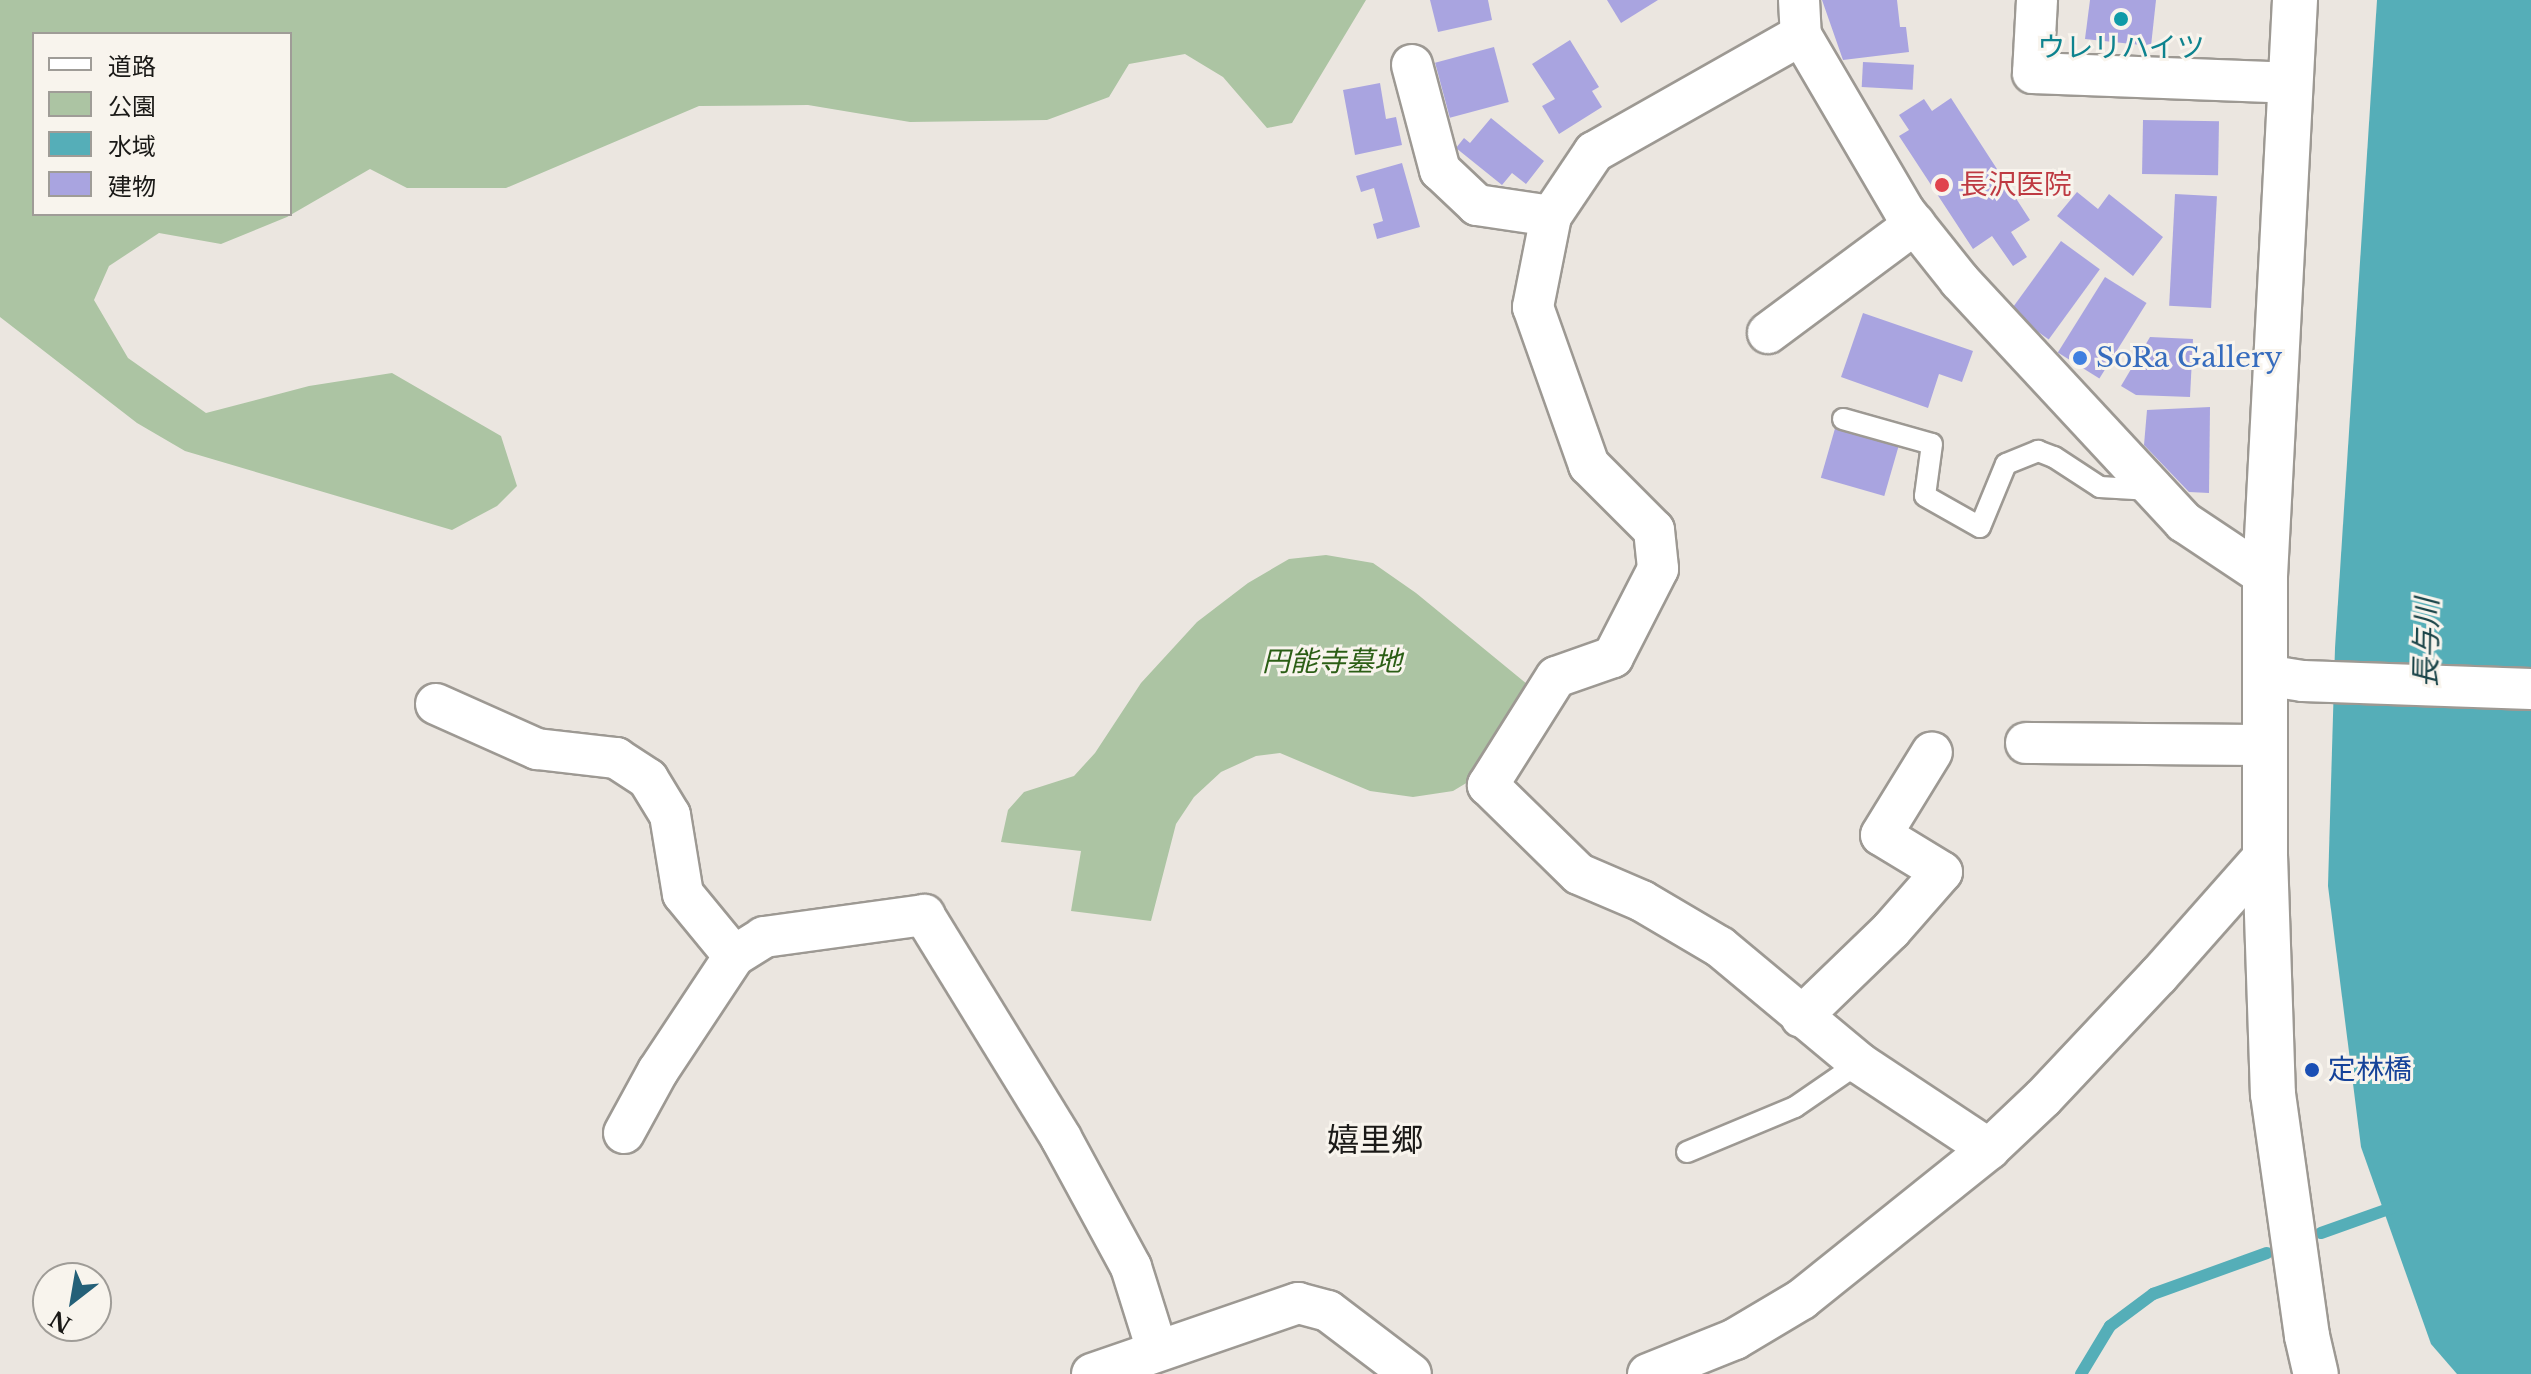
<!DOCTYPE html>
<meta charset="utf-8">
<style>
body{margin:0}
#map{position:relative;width:2531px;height:1374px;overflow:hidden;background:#ebe6e0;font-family:"Libre Baskerville","Noto Sans JP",serif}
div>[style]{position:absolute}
.green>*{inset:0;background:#acc4a3}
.water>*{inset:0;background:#55aeb8}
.stream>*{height:12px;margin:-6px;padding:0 6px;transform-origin:6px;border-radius:6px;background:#55aeb8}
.building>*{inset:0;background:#a9a4e0;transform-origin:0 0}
.roads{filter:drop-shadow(2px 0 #9d9993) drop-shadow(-2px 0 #9d9993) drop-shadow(0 2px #9d9993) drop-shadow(0 -2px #9d9993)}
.lane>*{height:20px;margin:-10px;padding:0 10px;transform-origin:10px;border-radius:10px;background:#fff}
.street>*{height:40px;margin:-20px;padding:0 20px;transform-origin:20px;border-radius:20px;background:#fff}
.secondary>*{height:44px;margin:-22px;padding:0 22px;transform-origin:22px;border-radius:22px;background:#fff}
.dots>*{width:22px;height:22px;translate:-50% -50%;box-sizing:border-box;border:4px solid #f8f4ed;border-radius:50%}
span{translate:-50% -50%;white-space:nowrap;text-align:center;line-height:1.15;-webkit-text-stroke:6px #f8f4ed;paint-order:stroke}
.culture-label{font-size:28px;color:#0d838f}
.health-label{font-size:28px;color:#be3a42}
.left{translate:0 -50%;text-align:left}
.shop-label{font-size:28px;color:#366cbe}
.park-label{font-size:28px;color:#2b5e15;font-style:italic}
.transit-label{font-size:28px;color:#164399}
.water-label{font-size:30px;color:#1a4448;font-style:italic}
.quarter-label{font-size:32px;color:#1a1917}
.legend{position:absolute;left:32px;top:32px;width:260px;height:184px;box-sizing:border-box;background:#f8f4ed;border:2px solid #9f9c97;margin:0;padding:10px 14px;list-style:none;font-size:24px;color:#1a1917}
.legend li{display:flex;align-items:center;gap:16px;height:40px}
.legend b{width:40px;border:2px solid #9f9c97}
.north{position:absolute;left:32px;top:1262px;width:80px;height:80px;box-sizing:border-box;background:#f8f4ed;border:2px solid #9f9c97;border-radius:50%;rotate:211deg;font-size:22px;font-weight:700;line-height:32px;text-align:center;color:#1a1917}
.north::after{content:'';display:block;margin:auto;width:28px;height:36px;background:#246078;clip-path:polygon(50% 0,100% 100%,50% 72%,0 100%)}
</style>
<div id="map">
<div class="green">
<div style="clip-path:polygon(evenodd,0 0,1366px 0,1292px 123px,1267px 128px,1223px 77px,1185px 54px,1129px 64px,1109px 97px,1047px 120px,910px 122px,808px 105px,699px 106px,506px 188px,407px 188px,370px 169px,287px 217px,221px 244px,159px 233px,109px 266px,94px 300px,128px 358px,206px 413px,309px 386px,392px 373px,501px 436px,517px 486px,497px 506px,452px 530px,185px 451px,137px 423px,0 317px,0 0,34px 34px,290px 34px,290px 214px,34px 214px,34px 34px)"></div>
<div style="clip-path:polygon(1326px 555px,1373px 563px,1416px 593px,1533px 689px,1478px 776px,1453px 791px,1413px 797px,1370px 791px,1280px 753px,1256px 756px,1221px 772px,1194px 797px,1176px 824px,1151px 921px,1071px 911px,1081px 851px,1001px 842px,1008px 810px,1024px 792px,1074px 776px,1095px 753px,1141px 683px,1197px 622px,1248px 583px,1289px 559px)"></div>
</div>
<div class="water">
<div style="clip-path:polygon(2377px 0,2531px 0,2531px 1374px,2457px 1374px,2431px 1344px,2361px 1147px,2328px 886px,2335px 648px)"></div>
</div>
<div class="stream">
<div style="left:2321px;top:1233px;width:81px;rotate:-19.6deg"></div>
<div style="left:2081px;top:1374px;width:56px;rotate:-58.9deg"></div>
<div style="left:2110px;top:1326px;width:54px;rotate:-36.7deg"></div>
<div style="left:2153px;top:1294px;width:121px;rotate:-19.8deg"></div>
</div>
<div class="building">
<div style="clip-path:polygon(1430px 0,1488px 0,1492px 20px,1438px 32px)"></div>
<div style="clip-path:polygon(1607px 0,1658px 0,1621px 23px)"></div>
<div style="clip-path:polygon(1822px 0,1897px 0,1900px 27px,1906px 27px,1909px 52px,1843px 60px)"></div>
<div style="clip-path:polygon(2090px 0,2156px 0,2151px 46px,2085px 39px)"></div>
<div style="clip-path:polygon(1570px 40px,1599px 87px,1592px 91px,1602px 107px,1559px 134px,1542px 106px,1555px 99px,1532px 64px)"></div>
<div style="left:1494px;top:47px;width:57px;height:61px;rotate:75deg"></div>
<div style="left:1863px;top:62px;width:51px;height:25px;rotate:3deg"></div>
<div style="clip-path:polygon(1380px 83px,1386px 119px,1396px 117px,1402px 145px,1355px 155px,1343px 90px)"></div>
<div style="clip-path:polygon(1951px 98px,2030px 220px,2011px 232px,2027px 257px,2013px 266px,1992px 236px,1973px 249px,1899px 136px,1909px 130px,1899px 115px,1924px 99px,1932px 111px)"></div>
<div style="clip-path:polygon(1491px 118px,1544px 161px,1526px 184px,1512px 173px,1502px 185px,1456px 148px,1464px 138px,1470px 143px)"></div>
<div style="left:2143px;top:120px;width:76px;height:54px;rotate:1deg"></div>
<div style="clip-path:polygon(1402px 163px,1420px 227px,1377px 239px,1373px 224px,1383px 221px,1374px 188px,1361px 192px,1356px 176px)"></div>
<div style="clip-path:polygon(2077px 192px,2098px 209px,2109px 194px,2163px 237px,2133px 276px,2057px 216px)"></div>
<div style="left:2175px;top:194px;width:42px;height:112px;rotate:3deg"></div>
<div style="left:2061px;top:241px;width:48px;height:87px;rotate:36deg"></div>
<div style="left:2105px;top:277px;width:49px;height:89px;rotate:32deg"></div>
<div style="clip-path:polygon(1863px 313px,1973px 351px,1962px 382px,1939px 374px,1928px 408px,1841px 377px)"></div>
<div style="clip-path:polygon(2150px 337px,2193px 339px,2190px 397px,2136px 395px,2121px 386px)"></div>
<div style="clip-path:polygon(2210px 407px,2209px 493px,2189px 492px,2144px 445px,2147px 410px)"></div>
<div style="left:1836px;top:425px;width:66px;height:55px;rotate:16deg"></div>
</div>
<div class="roads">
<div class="lane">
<div style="left:1843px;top:419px;width:92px;rotate:15.7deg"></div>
<div style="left:1932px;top:444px;width:52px;rotate:97.7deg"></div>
<div style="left:1925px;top:496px;width:63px;rotate:29.4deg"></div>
<div style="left:1980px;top:527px;width:68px;rotate:-67.6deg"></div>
<div style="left:2006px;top:464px;width:35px;rotate:-22deg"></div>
<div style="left:2038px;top:451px;width:17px;rotate:21deg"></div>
<div style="left:2054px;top:457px;width:55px;rotate:33.1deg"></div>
<div style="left:2100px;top:487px;width:51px;rotate:3.4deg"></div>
<div style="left:1687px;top:1152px;width:117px;rotate:-22.6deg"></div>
<div style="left:1795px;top:1107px;width:78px;rotate:-34.5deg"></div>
</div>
<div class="street">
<div style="left:1799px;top:0;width:35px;rotate:87deg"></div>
<div style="left:1801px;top:35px;width:205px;rotate:59.6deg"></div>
<div style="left:1905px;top:212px;width:88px;rotate:51.4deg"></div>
<div style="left:1960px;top:281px;width:329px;rotate:47.1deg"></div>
<div style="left:2184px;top:522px;width:97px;rotate:33.7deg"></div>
<div style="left:2037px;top:0;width:73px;rotate:93.1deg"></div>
<div style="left:2033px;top:73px;width:256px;rotate:2.2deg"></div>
<div style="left:1801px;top:35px;width:238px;rotate:150.5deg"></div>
<div style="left:1594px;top:152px;width:77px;rotate:123.9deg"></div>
<div style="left:1551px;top:216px;width:93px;rotate:101.2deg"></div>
<div style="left:1533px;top:307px;width:168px;rotate:70.5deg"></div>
<div style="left:1589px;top:465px;width:92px;rotate:45deg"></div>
<div style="left:1654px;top:530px;width:39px;rotate:84deg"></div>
<div style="left:1658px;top:569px;width:99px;rotate:117.1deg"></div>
<div style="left:1613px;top:657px;width:60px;rotate:160.7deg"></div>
<div style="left:1556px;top:677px;width:128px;rotate:122.2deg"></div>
<div style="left:1488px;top:785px;width:127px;rotate:44.4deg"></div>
<div style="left:1579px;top:874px;width:69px;rotate:23.2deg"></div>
<div style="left:1642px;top:901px;width:91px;rotate:30.5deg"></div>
<div style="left:1720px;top:947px;width:181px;rotate:39.8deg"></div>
<div style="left:1859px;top:1063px;width:156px;rotate:33.5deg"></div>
<div style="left:1412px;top:65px;width:109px;rotate:75.1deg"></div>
<div style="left:1440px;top:170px;width:51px;rotate:43.4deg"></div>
<div style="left:1477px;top:205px;width:75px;rotate:8.5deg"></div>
<div style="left:1768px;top:333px;width:183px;rotate:-36.6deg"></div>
<div style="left:2265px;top:675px;width:38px;rotate:9deg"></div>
<div style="left:2303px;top:681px;width:228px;rotate:2deg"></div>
<div style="left:436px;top:704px;width:111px;rotate:24deg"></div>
<div style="left:537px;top:749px;width:80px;rotate:6.5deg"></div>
<div style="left:616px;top:758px;width:38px;rotate:33deg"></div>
<div style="left:648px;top:779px;width:42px;rotate:58.6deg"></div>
<div style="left:670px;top:815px;width:80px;rotate:80.7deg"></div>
<div style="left:683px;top:894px;width:80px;rotate:50.6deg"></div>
<div style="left:2026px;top:743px;width:238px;rotate:0.5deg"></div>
<div style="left:1801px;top:1017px;width:125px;rotate:-44deg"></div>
<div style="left:1891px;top:930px;width:77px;rotate:-48.7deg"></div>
<div style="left:1942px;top:872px;width:71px;rotate:-148.8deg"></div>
<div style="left:1881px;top:835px;width:97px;rotate:-58.4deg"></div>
<div style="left:624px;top:1133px;width:71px;rotate:-61.3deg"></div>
<div style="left:658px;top:1071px;width:138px;rotate:-56.5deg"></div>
<div style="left:734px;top:956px;width:36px;rotate:-32deg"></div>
<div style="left:764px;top:937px;width:162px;rotate:-7.8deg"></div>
<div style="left:924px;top:915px;width:262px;rotate:58.4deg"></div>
<div style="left:1061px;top:1138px;width:147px;rotate:61.5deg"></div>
<div style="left:1131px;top:1267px;width:87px;rotate:72.6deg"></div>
<div style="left:1092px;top:1374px;width:218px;rotate:-19deg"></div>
<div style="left:1298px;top:1303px;width:31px;rotate:15deg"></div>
<div style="left:1328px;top:1311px;width:104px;rotate:37.2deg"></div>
<div style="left:1648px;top:1374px;width:94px;rotate:-21.9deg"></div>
<div style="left:1735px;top:1339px;width:78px;rotate:-30.8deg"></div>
<div style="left:1802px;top:1299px;width:240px;rotate:-38.7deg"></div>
<div style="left:1989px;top:1149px;width:74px;rotate:-43.4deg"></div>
<div style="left:2043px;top:1098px;width:169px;rotate:-46.7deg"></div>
<div style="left:2159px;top:975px;width:160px;rotate:-48.5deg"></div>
</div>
<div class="secondary">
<div style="left:2295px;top:0;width:577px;rotate:92.98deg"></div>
<div style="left:2265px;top:576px;width:279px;rotate:90deg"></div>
<div style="left:2265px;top:855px;width:239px;rotate:88.1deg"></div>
<div style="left:2273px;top:1094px;width:244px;rotate:82deg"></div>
<div style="left:2307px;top:1336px;width:39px;rotate:77deg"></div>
</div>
</div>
<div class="dots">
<div style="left:2121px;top:19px;background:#0f9aa8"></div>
<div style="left:1942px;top:185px;background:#e0444e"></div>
<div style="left:2080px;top:358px;background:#3f7fe0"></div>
<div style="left:2312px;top:1070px;background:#1a4fb4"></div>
</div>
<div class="culture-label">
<span style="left:2121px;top:48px">ウレリハイツ</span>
</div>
<div class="health-label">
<span class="left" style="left:1960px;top:185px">長沢医院</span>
</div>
<div class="shop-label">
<span class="left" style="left:2096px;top:358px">SoRa Gallery</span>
</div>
<div class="park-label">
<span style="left:1332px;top:662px">円能寺墓地</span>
</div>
<div class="transit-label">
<span class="left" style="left:2328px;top:1070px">定林橋</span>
</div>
<div class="water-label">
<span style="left:2427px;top:643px;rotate:-89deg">長与川</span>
</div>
<div class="quarter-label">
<span style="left:1375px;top:1140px">嬉里郷</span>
</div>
<ul class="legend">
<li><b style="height:10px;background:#fff"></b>道路</li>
<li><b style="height:22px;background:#acc4a3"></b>公園</li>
<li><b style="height:22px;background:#55aeb8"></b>水域</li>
<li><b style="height:22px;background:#a9a4e0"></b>建物</li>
</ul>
<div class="north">N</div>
</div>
